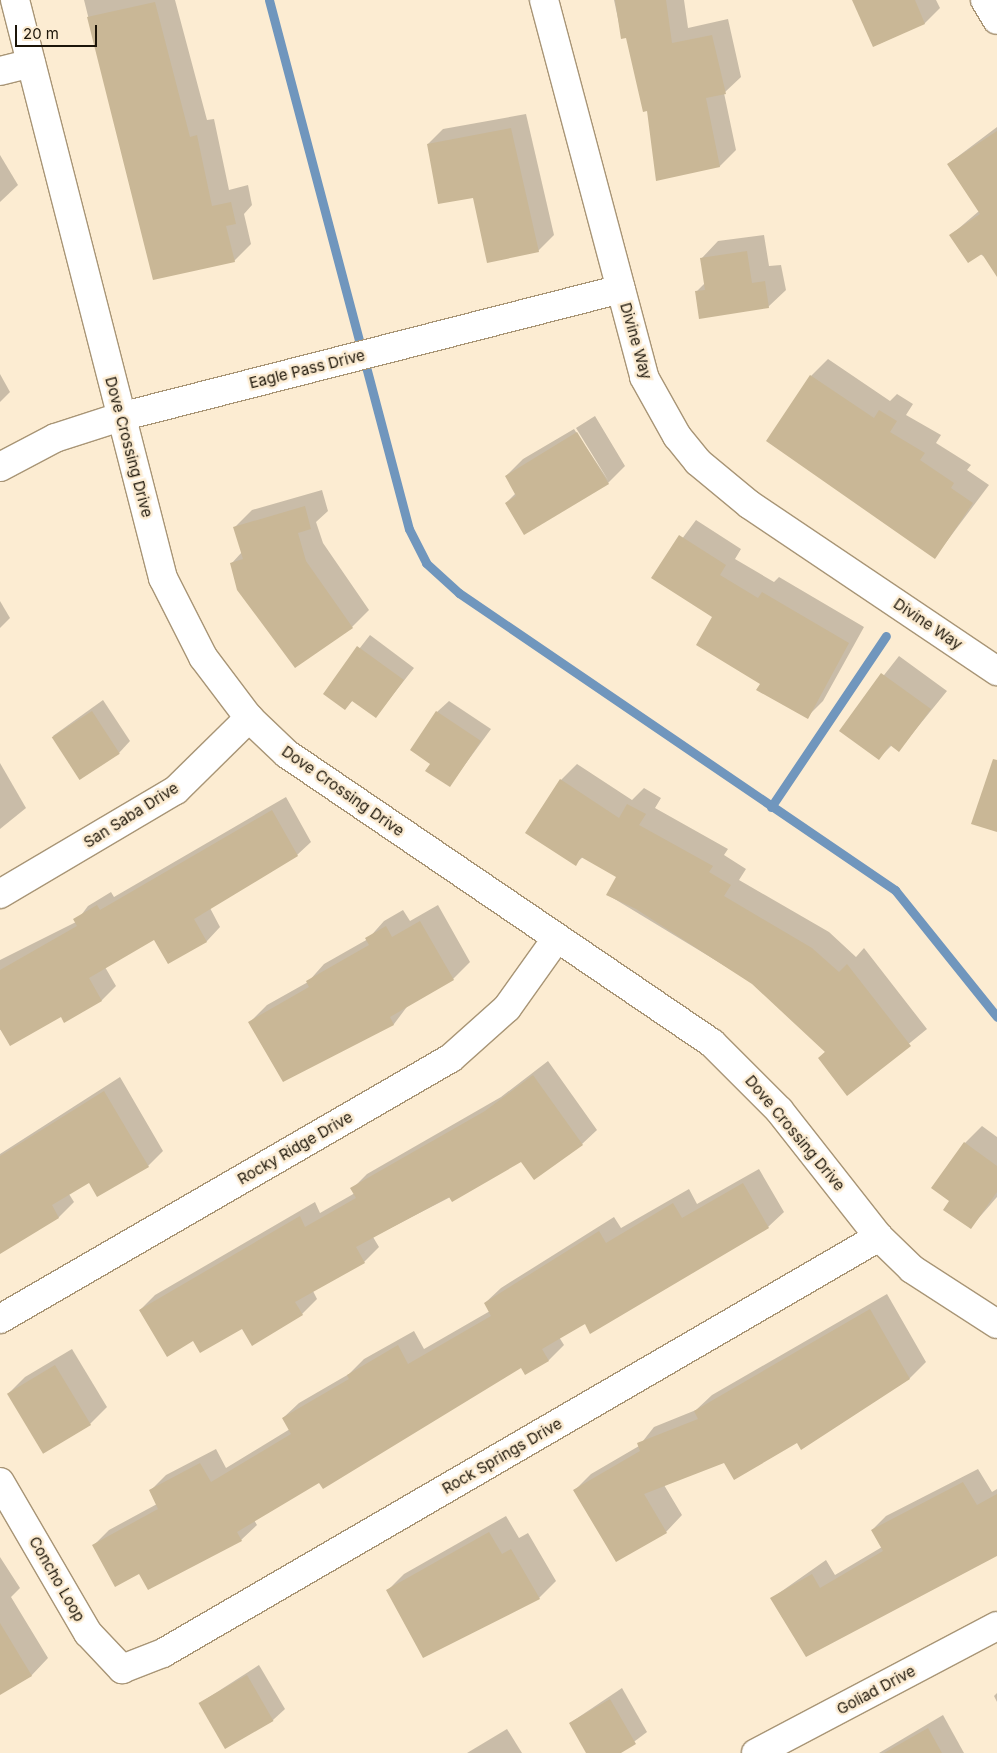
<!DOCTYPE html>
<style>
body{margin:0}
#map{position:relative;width:997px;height:1753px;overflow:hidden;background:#fcecd2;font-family:Inter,sans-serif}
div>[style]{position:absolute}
.shadow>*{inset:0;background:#0003}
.stream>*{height:9px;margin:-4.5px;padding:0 4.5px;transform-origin:4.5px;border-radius:4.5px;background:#7096bd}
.building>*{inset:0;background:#c9b796;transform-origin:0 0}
.roads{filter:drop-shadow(1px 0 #a89576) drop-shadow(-1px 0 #a89576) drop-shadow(0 1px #a89576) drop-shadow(0 -1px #a89576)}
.street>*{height:28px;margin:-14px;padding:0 14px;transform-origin:14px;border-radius:14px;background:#fff}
span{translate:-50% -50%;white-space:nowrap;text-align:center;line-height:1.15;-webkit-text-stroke:5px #fcecd2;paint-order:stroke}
.street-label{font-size:15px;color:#1c1509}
.scale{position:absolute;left:15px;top:25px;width:82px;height:22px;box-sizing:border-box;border:2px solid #1c1509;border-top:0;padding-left:6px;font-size:15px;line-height:18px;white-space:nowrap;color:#1c1509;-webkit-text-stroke:4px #fcecd2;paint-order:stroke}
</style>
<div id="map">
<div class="shadow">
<div style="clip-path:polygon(84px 0,175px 0,207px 120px,214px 119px,229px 190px,248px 185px,252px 205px,244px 214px,251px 244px,234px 261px,154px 279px)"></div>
<div style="clip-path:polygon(614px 0,684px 0,688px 28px,728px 19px,741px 77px,724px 93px,736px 150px,720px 166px,657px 179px,648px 110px,627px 36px,622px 37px)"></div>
<div style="clip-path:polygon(853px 0,936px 0,940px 8px,925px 23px,874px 46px)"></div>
<div style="clip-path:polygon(526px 114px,554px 235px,538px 251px,474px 196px,428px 144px,443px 129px)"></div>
<div style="clip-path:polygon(997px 127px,997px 265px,951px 235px,979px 211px,948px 164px)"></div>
<div style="clip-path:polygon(0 155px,18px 185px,0 202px)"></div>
<div style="clip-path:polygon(764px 235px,769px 266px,781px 265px,786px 290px,768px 307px,696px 292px,705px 283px,701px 259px,718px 241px)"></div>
<div style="clip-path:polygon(828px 359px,890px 401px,897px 394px,913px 404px,906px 415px,941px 435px,936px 443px,971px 465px,967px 470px,989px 485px,935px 557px,811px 376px)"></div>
<div style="clip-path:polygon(0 374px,10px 392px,0 402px)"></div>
<div style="clip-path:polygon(595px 416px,625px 466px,608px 483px,506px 503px,516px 493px,506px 476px,523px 459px,574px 429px,608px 480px,576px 428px)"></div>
<div style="clip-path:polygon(322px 490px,328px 511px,316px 522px,323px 543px,369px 610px,352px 627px,231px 564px,242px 552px,235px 527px,252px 510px)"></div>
<div style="clip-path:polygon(696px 520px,741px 549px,735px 559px,774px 582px,779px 577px,864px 627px,823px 701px,807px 717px,761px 683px,714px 617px,653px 578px)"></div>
<div style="clip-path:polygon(0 601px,10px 618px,0 628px)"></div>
<div style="clip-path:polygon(370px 635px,414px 668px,376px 716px,353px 700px,345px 708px,324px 694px)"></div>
<div style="clip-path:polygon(899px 656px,947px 691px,899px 750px,892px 745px,879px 758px,841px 730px)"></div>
<div style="clip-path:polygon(103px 700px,130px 741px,119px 753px,53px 736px)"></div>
<div style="clip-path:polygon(449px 701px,491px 729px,450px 785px,432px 764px,437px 712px)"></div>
<div style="clip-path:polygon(0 763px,26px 808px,0 829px)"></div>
<div style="clip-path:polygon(577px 764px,632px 800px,644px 788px,661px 798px,655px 808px,728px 849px,724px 855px,746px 869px,739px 880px,829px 932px,856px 957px,864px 948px,927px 1029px,847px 1094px,819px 1058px,826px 1051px,753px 983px,608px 895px,618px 876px,583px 857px,575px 864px,561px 780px)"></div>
<div style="clip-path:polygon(286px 797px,311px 842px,297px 855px,210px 908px,220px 927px,207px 941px,168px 963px,154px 938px,105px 967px,116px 986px,102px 1000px,65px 1021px,61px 1015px,0 1030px,0 960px,76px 922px,88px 906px,111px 892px,114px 897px)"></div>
<div style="clip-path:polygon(438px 905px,470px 962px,453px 979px,409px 1004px,394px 1024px,283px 1080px,250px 1022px,267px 1005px,308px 982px,324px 964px,368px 939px,384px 921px,403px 910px,410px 921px)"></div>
<div style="clip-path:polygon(548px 1061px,597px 1130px,582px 1144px,522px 1160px,373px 1237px,379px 1247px,364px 1262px,313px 1291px,317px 1299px,302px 1314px,252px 1344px,242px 1327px,193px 1340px,140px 1310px,155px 1295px,315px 1202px,320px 1213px,355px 1193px,352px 1189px,367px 1174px,501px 1097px)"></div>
<div style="clip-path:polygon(120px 1077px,163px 1151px,148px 1166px,90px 1181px,69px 1194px,74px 1202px,59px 1217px,0 1253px,0 1154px)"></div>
<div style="clip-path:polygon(982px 1126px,997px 1137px,997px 1197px,970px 1228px,951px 1201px,965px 1143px)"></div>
<div style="clip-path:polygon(759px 1169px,784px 1212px,768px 1227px,591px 1332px,585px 1323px,559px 1337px,564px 1345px,549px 1360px,525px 1373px,521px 1366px,320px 1481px,254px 1520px,257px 1525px,241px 1540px,140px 1573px,94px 1545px,109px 1530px,157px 1504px,150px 1491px,166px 1475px,216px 1449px,226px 1468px,290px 1429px,283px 1418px,299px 1403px,349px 1374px,364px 1359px,414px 1331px,424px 1349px,490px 1311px,485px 1303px,501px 1288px,614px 1217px,621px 1228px,689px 1189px,697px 1204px)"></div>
<div style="clip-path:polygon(887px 1294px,926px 1362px,910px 1378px,801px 1448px,798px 1442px,724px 1461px,664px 1485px,682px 1515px,666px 1532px,575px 1490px,591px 1474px,639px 1446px,654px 1427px,696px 1410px,712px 1395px)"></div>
<div style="clip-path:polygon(72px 1349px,107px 1407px,90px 1424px,8px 1394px,25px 1377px)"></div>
<div style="clip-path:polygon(978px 1469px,992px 1492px,997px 1489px,997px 1554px,772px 1598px,826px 1560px,835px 1575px,882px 1547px,872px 1530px,886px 1516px)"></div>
<div style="clip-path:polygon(506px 1516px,519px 1538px,528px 1533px,556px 1581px,539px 1598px,387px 1591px,404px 1574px)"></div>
<div style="clip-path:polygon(0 1557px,20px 1588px,11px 1597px,48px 1658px,31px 1676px,0 1694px)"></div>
<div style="clip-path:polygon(259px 1665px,285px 1709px,273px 1720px,200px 1703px)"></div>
<div style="clip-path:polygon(622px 1688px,647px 1732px,619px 1753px,587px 1753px,570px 1723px)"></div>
<div style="clip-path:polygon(997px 1693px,997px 1702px,994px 1696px)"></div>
<div style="clip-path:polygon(943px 1715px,964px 1753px,879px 1753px)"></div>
<div style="clip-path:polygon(507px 1729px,522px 1753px,467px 1753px)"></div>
</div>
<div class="stream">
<div style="left:269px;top:0;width:547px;rotate:75.18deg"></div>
<div style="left:409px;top:529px;width:38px;rotate:63deg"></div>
<div style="left:426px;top:563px;width:45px;rotate:42.3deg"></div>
<div style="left:459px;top:593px;width:528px;rotate:34.26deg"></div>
<div style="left:895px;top:890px;width:163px;rotate:51.2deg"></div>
<div style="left:771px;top:807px;width:206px;rotate:-56.1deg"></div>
</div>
<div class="building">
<div style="clip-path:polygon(615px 0,666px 0,672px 43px,712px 35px,726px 94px,706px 98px,720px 167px,656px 181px,647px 111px,643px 112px,626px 38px,621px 39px)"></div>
<div style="clip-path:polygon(852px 0,915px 0,925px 24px,873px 47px)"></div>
<div style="clip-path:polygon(155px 2px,190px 137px,197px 135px,212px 206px,231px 202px,236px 224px,226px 226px,235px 262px,153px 280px,87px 17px)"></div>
<div style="clip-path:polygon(511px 128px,539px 252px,487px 263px,473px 198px,438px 204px,427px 144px)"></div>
<div style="clip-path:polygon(997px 131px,997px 277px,982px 254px,968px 263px,949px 235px,980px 214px,947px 164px)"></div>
<div style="clip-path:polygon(747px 251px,752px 283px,765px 281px,769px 308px,699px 319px,695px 291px,705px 290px,700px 258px)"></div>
<div style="clip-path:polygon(810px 375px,874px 418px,879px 410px,897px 421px,890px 432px,925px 453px,920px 460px,954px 483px,951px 488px,973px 503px,935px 559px,766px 441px)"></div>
<div style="clip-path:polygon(577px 432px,609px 484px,524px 535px,505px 503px,516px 496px,505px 476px)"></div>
<div style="clip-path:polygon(305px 506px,311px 529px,298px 533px,306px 561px,353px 628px,295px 668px,237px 590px,230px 563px,243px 559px,233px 527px)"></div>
<div style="clip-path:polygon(679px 535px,726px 565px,720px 575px,758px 598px,762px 592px,849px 643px,808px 719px,756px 690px,760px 684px,696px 645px,712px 617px,651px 578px)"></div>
<div style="clip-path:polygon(357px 646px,404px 680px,376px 718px,352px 701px,345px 710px,323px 694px)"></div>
<div style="clip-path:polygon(881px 673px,931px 709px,899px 752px,890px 745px,879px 760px,839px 731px)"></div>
<div style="left:92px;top:711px;width:51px;height:48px;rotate:57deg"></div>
<div style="clip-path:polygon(436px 711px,481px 741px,450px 787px,425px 771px,430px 764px,410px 750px)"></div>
<div style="clip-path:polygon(993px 759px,997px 760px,997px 832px,971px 824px)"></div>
<div style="clip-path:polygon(560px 779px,619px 818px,627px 804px,646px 814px,639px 825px,713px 866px,709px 872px,731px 885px,724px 896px,812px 948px,839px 972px,847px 964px,911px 1046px,847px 1096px,818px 1058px,825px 1052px,752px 984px,636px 909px,606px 895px,616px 877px,581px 857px,576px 866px,525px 833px)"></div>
<div style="clip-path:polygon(272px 810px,298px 856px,194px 919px,207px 942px,168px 964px,154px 940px,89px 978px,102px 1001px,64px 1023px,61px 1017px,10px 1046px,0 1029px,0 970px,77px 926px,73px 919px,97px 905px,100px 910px)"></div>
<div style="clip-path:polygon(420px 921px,454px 980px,390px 1017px,394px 1025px,283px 1082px,248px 1022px,309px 987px,306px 981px,369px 945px,365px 938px,386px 926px,392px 937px)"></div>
<div style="clip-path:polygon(533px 1075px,583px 1145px,534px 1180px,521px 1162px,452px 1202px,449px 1197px,356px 1247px,365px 1263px,295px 1302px,303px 1315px,252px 1346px,242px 1329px,200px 1353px,193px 1341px,167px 1357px,139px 1310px,300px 1216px,305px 1227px,356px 1198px,350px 1188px,485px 1111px)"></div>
<div style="clip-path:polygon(104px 1091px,149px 1167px,97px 1197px,89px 1183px,52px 1205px,59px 1218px,0 1254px,0 1156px)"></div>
<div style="clip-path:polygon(964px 1142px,997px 1166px,997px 1192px,971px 1229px,943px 1210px,949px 1201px,931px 1188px)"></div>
<div style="clip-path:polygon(743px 1183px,769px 1228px,590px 1334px,585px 1324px,542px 1349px,549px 1361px,525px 1375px,521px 1368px,323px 1489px,319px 1483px,237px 1532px,242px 1541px,148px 1590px,139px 1574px,115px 1587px,92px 1545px,158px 1509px,149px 1490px,200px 1463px,211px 1482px,291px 1434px,282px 1418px,349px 1379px,347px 1375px,398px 1345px,408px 1364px,491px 1316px,484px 1303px,599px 1231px,606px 1243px,673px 1203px,682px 1218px)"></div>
<div style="clip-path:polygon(870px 1309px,910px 1379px,801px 1450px,797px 1443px,734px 1480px,724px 1463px,644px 1494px,667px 1533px,616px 1562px,573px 1490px,640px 1451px,637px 1443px,698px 1419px,694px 1411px)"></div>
<div style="left:55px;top:1365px;width:70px;height:56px;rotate:59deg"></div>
<div style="clip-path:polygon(963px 1482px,977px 1505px,997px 1494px,997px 1556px,806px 1657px,770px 1598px,812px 1574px,820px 1588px,883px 1551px,871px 1530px)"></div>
<div style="clip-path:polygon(489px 1532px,502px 1554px,511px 1549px,540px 1599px,423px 1658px,386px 1590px)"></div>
<div style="clip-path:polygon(0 1623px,32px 1676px,0 1695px)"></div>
<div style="left:247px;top:1675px;width:53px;height:56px;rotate:60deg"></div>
<div style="clip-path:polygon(610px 1699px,636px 1744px,621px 1753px,586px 1753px,569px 1723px)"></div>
<div style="clip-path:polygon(928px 1728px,942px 1753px,884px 1753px)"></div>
</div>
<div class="roads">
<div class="street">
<div style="left:15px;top:0;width:597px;rotate:75.64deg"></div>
<div style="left:163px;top:578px;width:89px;rotate:63.1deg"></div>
<div style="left:203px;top:657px;width:76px;rotate:53deg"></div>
<div style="left:249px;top:718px;width:52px;rotate:43.5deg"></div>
<div style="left:287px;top:754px;width:514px;rotate:34.22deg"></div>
<div style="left:712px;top:1043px;width:95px;rotate:45deg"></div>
<div style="left:779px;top:1110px;width:162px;rotate:51.8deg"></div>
<div style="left:879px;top:1237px;width:46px;rotate:44.1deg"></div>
<div style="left:912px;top:1269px;width:101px;rotate:32.9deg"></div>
<div style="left:544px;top:0;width:390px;rotate:75.1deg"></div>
<div style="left:644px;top:377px;width:68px;rotate:60.8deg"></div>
<div style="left:677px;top:436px;width:33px;rotate:51deg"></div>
<div style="left:698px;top:462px;width:67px;rotate:39.6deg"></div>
<div style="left:750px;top:505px;width:298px;rotate:33.9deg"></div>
<div style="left:985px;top:0;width:23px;rotate:59deg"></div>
<div style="left:0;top:71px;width:32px;rotate:-14deg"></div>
<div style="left:0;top:467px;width:62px;rotate:-27.8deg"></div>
<div style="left:55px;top:438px;width:68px;rotate:-17.9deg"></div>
<div style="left:120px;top:417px;width:517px;rotate:-14.33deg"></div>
<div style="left:0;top:894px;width:204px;rotate:-30.6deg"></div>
<div style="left:176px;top:790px;width:103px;rotate:-44.6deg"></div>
<div style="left:0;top:1319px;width:521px;rotate:-30.06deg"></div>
<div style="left:451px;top:1058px;width:75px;rotate:-41.8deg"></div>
<div style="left:507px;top:1008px;width:86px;rotate:-54.5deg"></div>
<div style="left:0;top:1482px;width:175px;rotate:59.8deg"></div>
<div style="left:88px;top:1633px;width:50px;rotate:46.6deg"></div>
<div style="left:122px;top:1669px;width:44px;rotate:-21.3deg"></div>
<div style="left:163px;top:1653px;width:828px;rotate:-30.16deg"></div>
<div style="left:756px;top:1753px;width:272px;rotate:-27.8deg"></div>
</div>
</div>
<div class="street-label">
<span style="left:636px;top:341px;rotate:74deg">Divine Way</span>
<span style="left:307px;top:369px;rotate:-14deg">Eagle Pass Drive</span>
<span style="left:129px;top:447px;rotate:75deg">Dove Crossing Drive</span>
<span style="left:928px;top:624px;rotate:34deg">Divine Way</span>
<span style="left:343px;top:791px;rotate:35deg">Dove Crossing Drive</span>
<span style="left:131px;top:815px;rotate:-32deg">San Saba Drive</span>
<span style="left:795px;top:1133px;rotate:50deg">Dove Crossing Drive</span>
<span style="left:295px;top:1148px;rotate:-30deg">Rocky Ridge Drive</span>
<span style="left:502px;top:1456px;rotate:-30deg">Rock Springs Drive</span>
<span style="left:57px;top:1579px;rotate:60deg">Concho Loop</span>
<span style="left:876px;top:1690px;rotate:-28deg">Goliad Drive</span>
</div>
<div class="scale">20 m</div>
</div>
